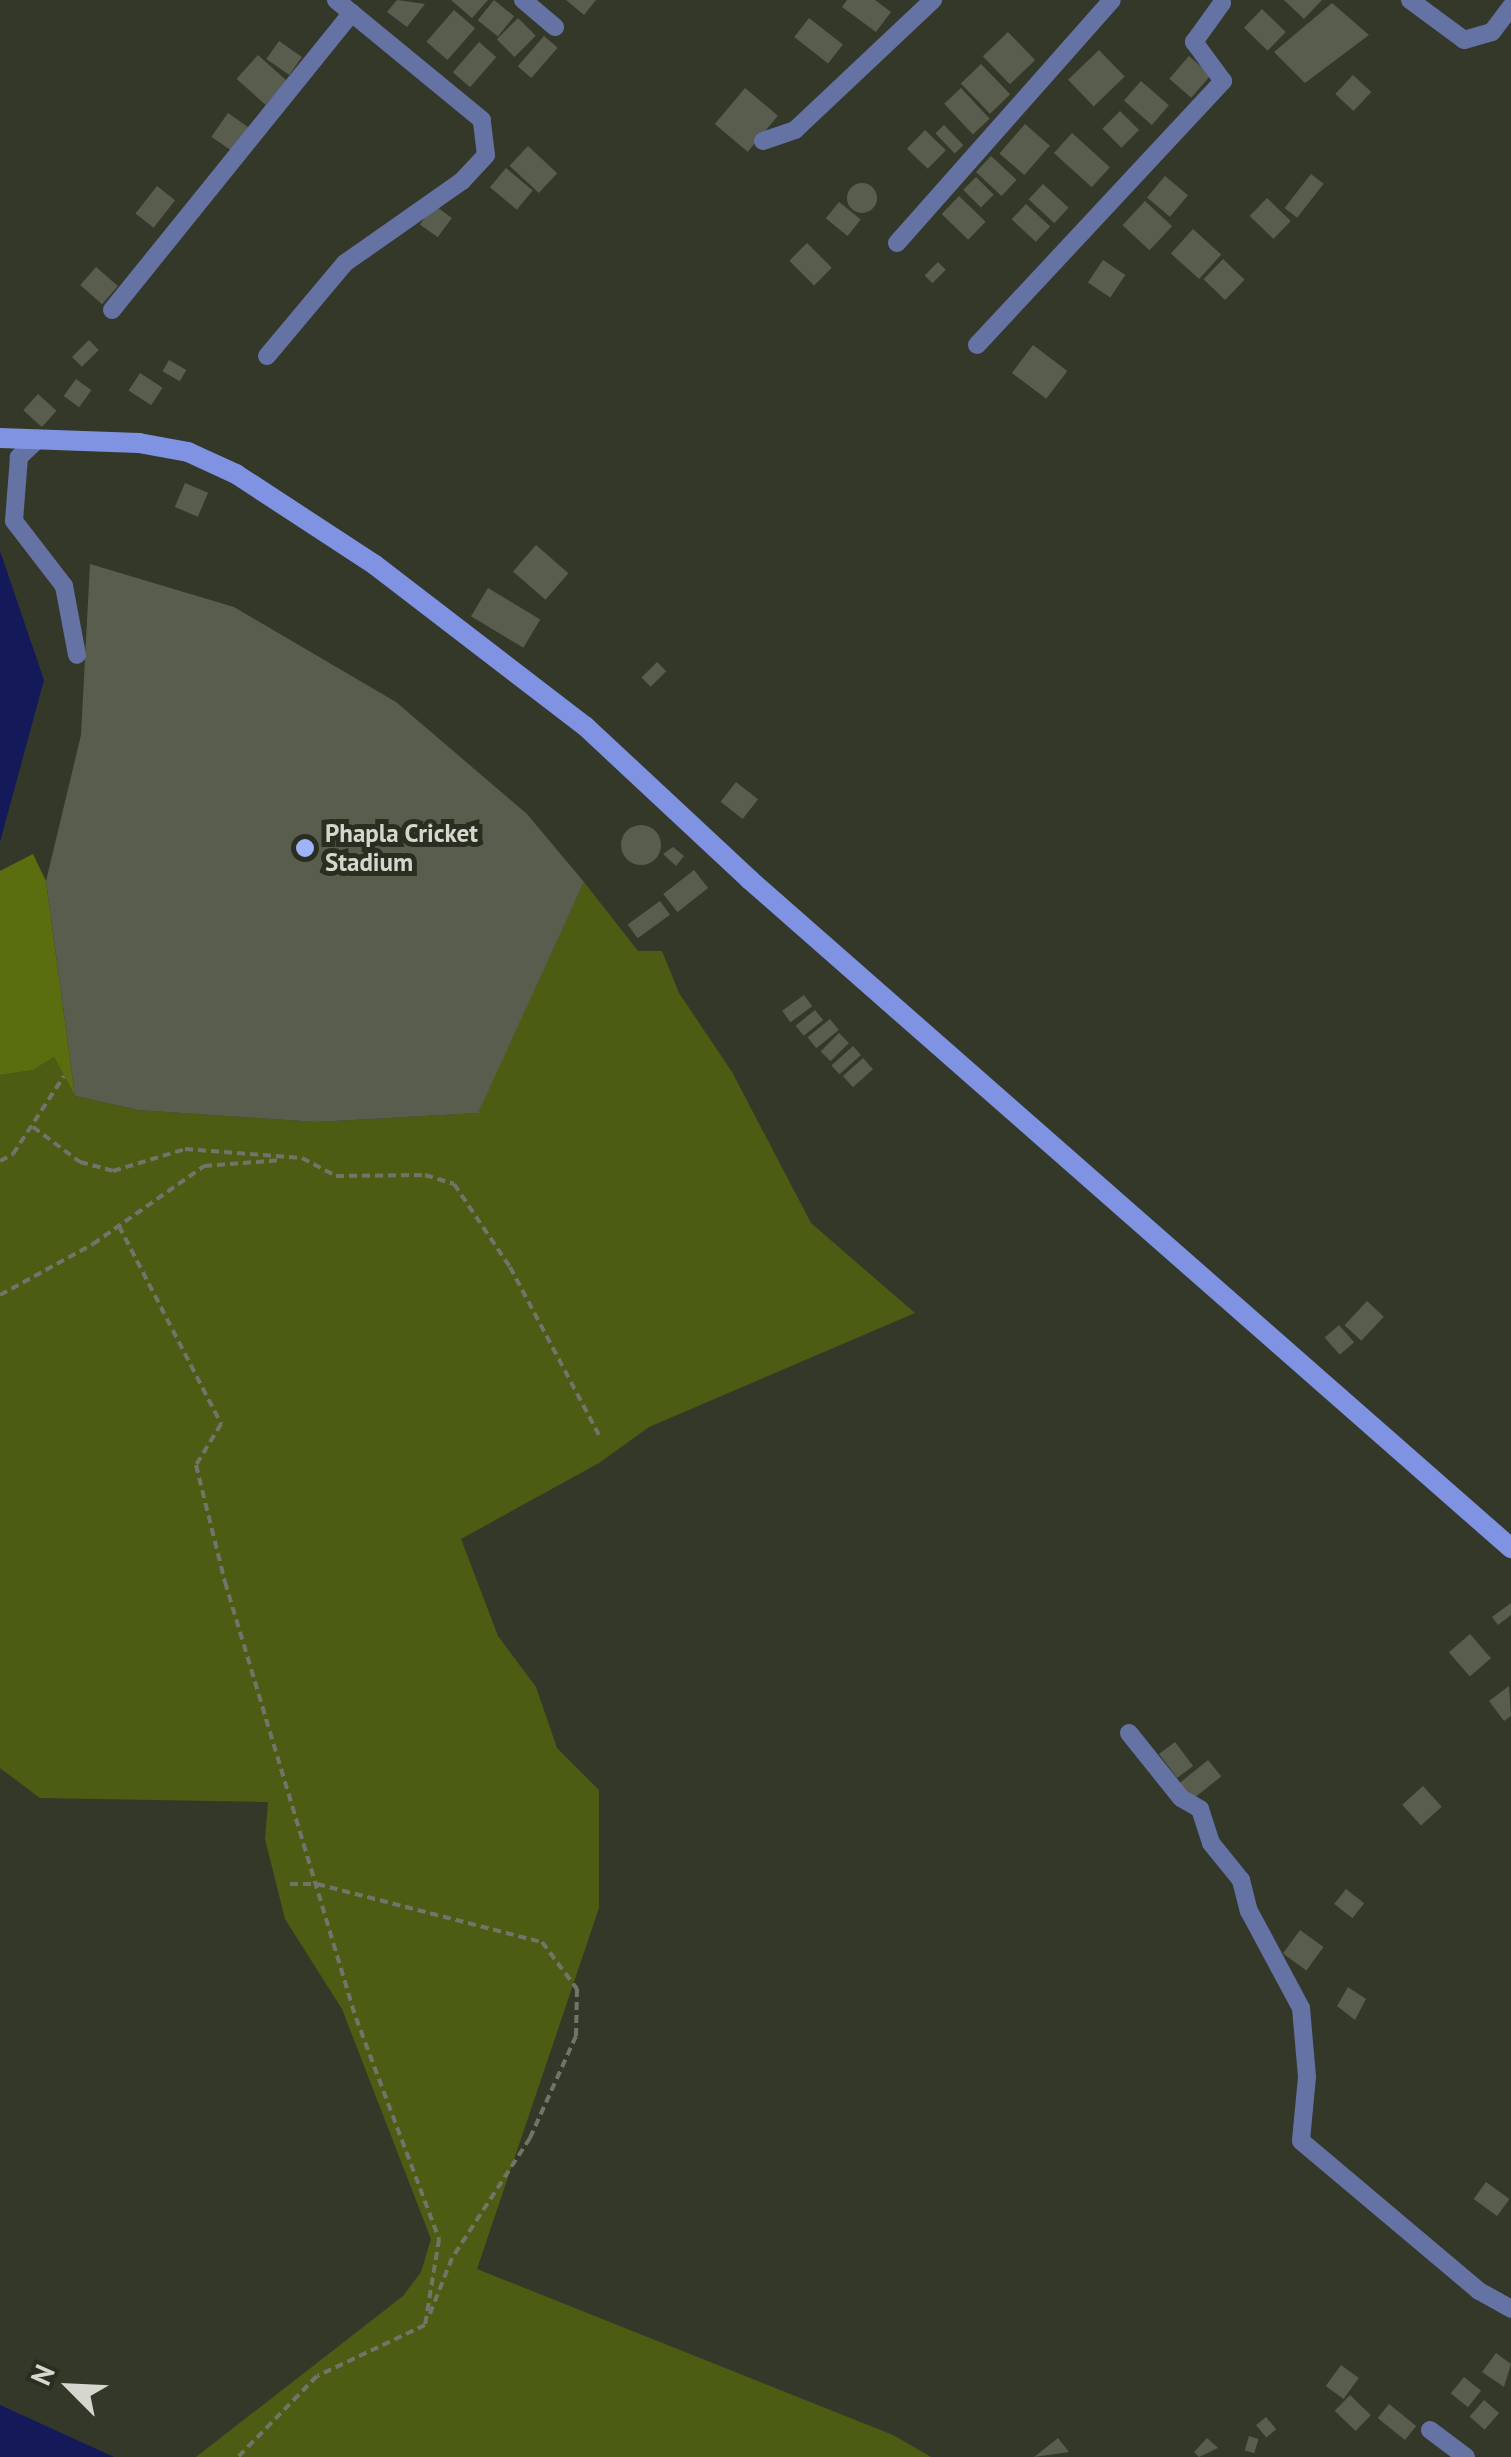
<!DOCTYPE html>
<style>
body{margin:0}
#map{position:relative;width:1511px;height:2457px;overflow:hidden;background:#343829;font-family:"PT Sans",sans-serif}
div>[style]{position:absolute}
.green>*{inset:0;background:#4c5c13}
.forest>*{inset:0;background:#5b6e0f}
.water>*{inset:0;background:#14195a}
.building>*{inset:0;background:#585d4d;transform-origin:0 0}
.round{border-radius:50%}
.path>*{height:4px;margin-top:-2px;transform-origin:0;background:repeating-linear-gradient(90deg,#717468 0 8px,transparent 0 13px)}
.minor>*{height:18px;margin:-9px;padding:0 9px;transform-origin:9px;border-radius:9px;background:#6572a4}
.secondary>*{height:20px;margin:-10px;padding:0 10px;transform-origin:10px;border-radius:10px;background:#7f93e2}
.dots>*{width:28px;height:28px;translate:-50% -50%;box-sizing:border-box;border:5px solid #2a2e20;border-radius:50%}
span{translate:-50% -50%;white-space:nowrap;text-align:center;line-height:1.15;-webkit-text-stroke:10px #2a2e20;paint-order:stroke}
.poi-label{font-size:25px;color:#d5d7ce;font-weight:700}
.left{translate:0 -50%;text-align:left}
.north{position:absolute;left:20px;top:2337px;width:100px;height:100px;-webkit-text-stroke:8px #2a2e20;paint-order:stroke;rotate:294deg;font-size:28px;font-weight:700;line-height:40px;text-align:center;color:#d5d7ce}
.north::after{content:'';display:block;margin:auto;width:35px;height:45px;background:#d5d7ce;clip-path:polygon(50% 0,100% 100%,50% 72%,0 100%)}
</style>
<div id="map">
<div class="green">
<div style="clip-path:polygon(584px 882px,638px 951px,662px 951px,679px 993px,732px 1072px,811px 1223px,915px 1313px,649px 1427px,599px 1463px,461px 1539px,498px 1636px,536px 1687px,557px 1748px,599px 1790px,599px 1908px,477px 2269px,893px 2435px,931px 2457px,196px 2457px,403px 2296px,421px 2272px,431px 2239px,342px 2009px,285px 1919px,265px 1839px,268px 1802px,40px 1798px,0 1768px,0 1075px,33px 1070px,54px 1057px,75px 1096px,138px 1110px,317px 1122px,477px 1113px)"></div>
</div>
<div class="forest">
<div style="clip-path:polygon(33px 854px,46px 881px,75px 1096px,54px 1057px,33px 1070px,0 1075px,0 871px)"></div>
</div>
<div class="water">
<div style="clip-path:polygon(0 551px,44px 680px,0 842px)"></div>
<div style="clip-path:polygon(0 2405px,114px 2457px,0 2457px)"></div>
</div>
<div class="building">
<div style="clip-path:polygon(397px 0,425px 4px,407px 27px,387px 12px)"></div>
<div style="clip-path:polygon(451px 0,488px 0,472px 18px)"></div>
<div style="left:494px;top:0;width:26px;height:26px;rotate:39deg"></div>
<div style="clip-path:polygon(566px 0,596px 0,584px 15px)"></div>
<div style="clip-path:polygon(847px 0,875px 0,891px 12px,876px 32px,842px 7px)"></div>
<div style="clip-path:polygon(1284px 0,1322px 0,1304px 19px)"></div>
<div style="clip-path:polygon(1332px 3px,1369px 35px,1305px 83px,1274px 52px)"></div>
<div style="left:1262px;top:9px;width:33px;height:26px;rotate:44deg"></div>
<div style="left:454px;top:10px;width:28px;height:42px;rotate:41deg"></div>
<div style="left:518px;top:18px;width:25px;height:30px;rotate:45deg"></div>
<div style="left:809px;top:18px;width:43px;height:24px;rotate:38deg"></div>
<div style="left:1008px;top:32px;width:39px;height:35px;rotate:46deg"></div>
<div style="left:544px;top:36px;width:18px;height:40px;rotate:41deg"></div>
<div style="left:279px;top:41px;width:28px;height:22px;rotate:35deg"></div>
<div style="left:479px;top:42px;width:23px;height:40px;rotate:41deg"></div>
<div style="left:1099px;top:50px;width:37px;height:43px;rotate:46deg"></div>
<div style="left:258px;top:55px;width:39px;height:32px;rotate:42deg"></div>
<div style="left:1189px;top:56px;width:29px;height:30px;rotate:41deg"></div>
<div style="left:981px;top:64px;width:42px;height:28px;rotate:46deg"></div>
<div style="left:1353px;top:75px;width:25px;height:26px;rotate:43deg"></div>
<div style="left:1141px;top:81px;width:37px;height:26px;rotate:41deg"></div>
<div style="left:745px;top:88px;width:43px;height:47px;rotate:40deg"></div>
<div style="left:961px;top:88px;width:42px;height:23px;rotate:47deg"></div>
<div style="left:1120px;top:111px;width:27px;height:25px;rotate:45deg"></div>
<div style="left:228px;top:113px;width:28px;height:29px;rotate:35deg"></div>
<div style="left:1025px;top:124px;width:33px;height:39px;rotate:41deg"></div>
<div style="left:944px;top:125px;width:28px;height:12px;rotate:46deg"></div>
<div style="left:925px;top:130px;width:29px;height:26px;rotate:44deg"></div>
<div style="left:1072px;top:133px;width:51px;height:27px;rotate:42deg"></div>
<div style="left:528px;top:146px;width:40px;height:27px;rotate:43deg"></div>
<div style="left:991px;top:156px;width:35px;height:22px;rotate:43deg"></div>
<div style="left:506px;top:168px;width:35px;height:25px;rotate:40deg"></div>
<div style="left:1311px;top:174px;width:16px;height:43px;rotate:38deg"></div>
<div style="left:1165px;top:176px;width:30px;height:28px;rotate:40deg"></div>
<div style="left:976px;top:177px;width:25px;height:18px;rotate:45deg"></div>
<div class="round" style="left:847px;top:183px;width:30px;height:30px"></div>
<div style="left:1043px;top:184px;width:35px;height:21px;rotate:43deg"></div>
<div style="left:157px;top:186px;width:23px;height:35px;rotate:38deg"></div>
<div style="left:959px;top:196px;width:37px;height:25px;rotate:44deg"></div>
<div style="left:1267px;top:198px;width:33px;height:25px;rotate:44deg"></div>
<div style="left:1145px;top:201px;width:37px;height:33px;rotate:43deg"></div>
<div style="left:839px;top:202px;width:28px;height:21px;rotate:39deg"></div>
<div style="left:1026px;top:204px;width:33px;height:21px;rotate:43deg"></div>
<div style="left:434px;top:205px;width:22px;height:24px;rotate:36deg"></div>
<div style="left:1193px;top:229px;width:38px;height:33px;rotate:42deg"></div>
<div style="left:807px;top:243px;width:35px;height:25px;rotate:45deg"></div>
<div style="left:1223px;top:259px;width:30px;height:28px;rotate:44deg"></div>
<div style="left:1103px;top:260px;width:27px;height:27px;rotate:34deg"></div>
<div style="left:938px;top:262px;width:11px;height:19px;rotate:45deg"></div>
<div style="left:96px;top:267px;width:29px;height:24px;rotate:41deg"></div>
<div style="left:89px;top:340px;width:14px;height:24px;rotate:45deg"></div>
<div style="left:1033px;top:345px;width:43px;height:35px;rotate:37deg"></div>
<div style="left:169px;top:360px;width:20px;height:13px;rotate:30deg"></div>
<div style="left:140px;top:373px;width:27px;height:21px;rotate:33deg"></div>
<div style="left:76px;top:379px;width:19px;height:21px;rotate:36deg"></div>
<div style="left:38px;top:394px;width:25px;height:22px;rotate:42deg"></div>
<div style="left:185px;top:483px;width:25px;height:26px;rotate:23deg"></div>
<div style="left:536px;top:545px;width:43px;height:35px;rotate:41deg"></div>
<div style="clip-path:polygon(90px 564px,234px 607px,396px 702px,527px 814px,584px 882px,478px 1113px,317px 1122px,138px 1110px,75px 1096px,46px 881px,81px 735px)"></div>
<div style="left:488px;top:588px;width:61px;height:33px;rotate:31deg"></div>
<div style="left:657px;top:662px;width:13px;height:22px;rotate:45deg"></div>
<div style="left:736px;top:782px;width:28px;height:25px;rotate:38deg"></div>
<div class="round" style="left:621px;top:825px;width:40px;height:40px"></div>
<div style="clip-path:polygon(673px 847px,684px 856px,676px 866px,663px 854px)"></div>
<div style="left:694px;top:870px;width:23px;height:39px;rotate:52deg"></div>
<div style="left:660px;top:901px;width:17px;height:40px;rotate:54deg"></div>
<div style="left:804px;top:995px;width:14px;height:27px;rotate:54deg"></div>
<div style="left:815px;top:1010px;width:13px;height:25px;rotate:51deg"></div>
<div style="left:830px;top:1019px;width:14px;height:29px;rotate:51deg"></div>
<div style="left:839px;top:1033px;width:14px;height:26px;rotate:45deg"></div>
<div style="left:853px;top:1046px;width:12px;height:29px;rotate:48deg"></div>
<div style="left:863px;top:1058px;width:15px;height:27px;rotate:48deg"></div>
<div style="left:1367px;top:1301px;width:23px;height:33px;rotate:43deg"></div>
<div style="left:1339px;top:1325px;width:23px;height:19px;rotate:49deg"></div>
<div style="clip-path:polygon(1511px 1603px,1511px 1615px,1498px 1625px,1492px 1617px)"></div>
<div style="left:1470px;top:1634px;width:32px;height:28px;rotate:49deg"></div>
<div style="clip-path:polygon(1509px 1686px,1511px 1716px,1504px 1721px,1489px 1701px)"></div>
<div style="left:1175px;top:1742px;width:30px;height:20px;rotate:53deg"></div>
<div style="left:1208px;top:1760px;width:21px;height:37px;rotate:51deg"></div>
<div style="left:1423px;top:1786px;width:28px;height:28px;rotate:48deg"></div>
<div style="left:1346px;top:1889px;width:23px;height:19px;rotate:38deg"></div>
<div style="left:1300px;top:1930px;width:29px;height:29px;rotate:36deg"></div>
<div style="clip-path:polygon(1348px 1987px,1366px 1999px,1355px 2020px,1337px 2006px)"></div>
<div style="left:1486px;top:2182px;width:29px;height:21px;rotate:36deg"></div>
<div style="clip-path:polygon(1496px 2353px,1511px 2364px,1504px 2387px,1482px 2372px)"></div>
<div style="left:1341px;top:2365px;width:22px;height:26px;rotate:36deg"></div>
<div style="left:1464px;top:2377px;width:22px;height:21px;rotate:39deg"></div>
<div style="left:1350px;top:2395px;width:29px;height:22px;rotate:44deg"></div>
<div style="left:1484px;top:2400px;width:20px;height:22px;rotate:41deg"></div>
<div style="left:1389px;top:2404px;width:35px;height:18px;rotate:39deg"></div>
<div style="left:1266px;top:2417px;width:16px;height:13px;rotate:50deg"></div>
<div style="left:1249px;top:2436px;width:10px;height:15px;rotate:17deg"></div>
<div style="clip-path:polygon(1058px 2438px,1069px 2452px,1034px 2457px)"></div>
<div style="clip-path:polygon(1207px 2438px,1218px 2448px,1199px 2457px,1194px 2452px)"></div>
</div>
<div class="path">
<div style="left:33px;top:1127px;width:59px;rotate:36.7deg"></div>
<div style="left:80px;top:1162px;width:34px;rotate:15deg"></div>
<div style="left:113px;top:1171px;width:75px;rotate:-17deg"></div>
<div style="left:185px;top:1149px;width:117px;rotate:4.4deg"></div>
<div style="left:302px;top:1158px;width:38px;rotate:28deg"></div>
<div style="left:336px;top:1176px;width:89px;rotate:-0.6deg"></div>
<div style="left:425px;top:1175px;width:30px;rotate:17deg"></div>
<div style="left:454px;top:1184px;width:100px;rotate:56deg"></div>
<div style="left:510px;top:1267px;width:190px;rotate:62.1deg"></div>
<div style="left:0;top:1161px;width:15px;rotate:-28deg"></div>
<div style="left:13px;top:1154px;width:93px;rotate:-56.8deg"></div>
<div style="left:119px;top:1226px;width:223px;rotate:62.7deg"></div>
<div style="left:221px;top:1424px;width:48px;rotate:121.4deg"></div>
<div style="left:196px;top:1465px;width:121px;rotate:76.1deg"></div>
<div style="left:225px;top:1582px;width:455px;rotate:73.3deg"></div>
<div style="left:356px;top:2018px;width:236px;rotate:69.4deg"></div>
<div style="left:439px;top:2239px;width:87px;rotate:99.2deg"></div>
<div style="left:425px;top:2325px;width:119px;rotate:154.7deg"></div>
<div style="left:317px;top:2376px;width:113px;rotate:134.3deg"></div>
<div style="left:0;top:1295px;width:106px;rotate:-28.7deg"></div>
<div style="left:93px;top:1244px;width:136px;rotate:-35.1deg"></div>
<div style="left:204px;top:1166px;width:78px;rotate:-4.4deg"></div>
<div style="left:290px;top:1884px;width:27px"></div>
<div style="left:317px;top:1884px;width:232px;rotate:14.5deg"></div>
<div style="left:542px;top:1942px;width:59px;rotate:53.3deg"></div>
<div style="left:577px;top:1989px;width:47px;rotate:91.2deg"></div>
<div style="left:576px;top:2036px;width:112px;rotate:114.3deg"></div>
<div style="left:530px;top:2138px;width:143px;rotate:123deg"></div>
<div style="left:452px;top:2258px;width:62px;rotate:111.6deg"></div>
</div>
<div class="minor">
<div style="left:523px;top:0;width:42px;rotate:40.2deg"></div>
<div style="left:1410px;top:0;width:67px;rotate:36.5deg"></div>
<div style="left:1464px;top:40px;width:29px;rotate:-16deg"></div>
<div style="left:1492px;top:32px;width:31px;rotate:-53deg"></div>
<div style="left:763px;top:141px;width:34px;rotate:-19deg"></div>
<div style="left:795px;top:130px;width:190px;rotate:-43.3deg"></div>
<div style="left:897px;top:243px;width:324px;rotate:-48.5deg"></div>
<div style="left:112px;top:310px;width:382px;rotate:-51.1deg"></div>
<div style="left:977px;top:345px;width:361px;rotate:-47deg"></div>
<div style="left:1223px;top:81px;width:49px;rotate:-126.6deg"></div>
<div style="left:1194px;top:42px;width:48px;rotate:-54.3deg"></div>
<div style="left:267px;top:356px;width:121px;rotate:-50deg"></div>
<div style="left:345px;top:263px;width:143px;rotate:-35deg"></div>
<div style="left:462px;top:181px;width:35px;rotate:-47deg"></div>
<div style="left:486px;top:155px;width:35px;rotate:-97deg"></div>
<div style="left:482px;top:120px;width:189px;rotate:-140.6deg"></div>
<div style="left:34px;top:443px;width:21px;rotate:137deg"></div>
<div style="left:19px;top:457px;width:64px;rotate:94.5deg"></div>
<div style="left:14px;top:521px;width:82px;rotate:52.4deg"></div>
<div style="left:64px;top:586px;width:70px;rotate:79.3deg"></div>
<div style="left:1129px;top:1733px;width:83px;rotate:51.3deg"></div>
<div style="left:1181px;top:1798px;width:22px;rotate:30deg"></div>
<div style="left:1200px;top:1809px;width:36px;rotate:72deg"></div>
<div style="left:1211px;top:1843px;width:48px;rotate:51deg"></div>
<div style="left:1241px;top:1880px;width:32px;rotate:76deg"></div>
<div style="left:1249px;top:1911px;width:110px;rotate:61.8deg"></div>
<div style="left:1301px;top:2008px;width:69px;rotate:85deg"></div>
<div style="left:1307px;top:2077px;width:64px;rotate:95.4deg"></div>
<div style="left:1301px;top:2141px;width:233px;rotate:40.1deg"></div>
<div style="left:1479px;top:2291px;width:37px;rotate:29deg"></div>
<div style="left:1430px;top:2430px;width:45px;rotate:36.9deg"></div>
</div>
<div class="secondary">
<div style="left:0;top:438px;width:139px;rotate:2.1deg"></div>
<div style="left:139px;top:443px;width:50px;rotate:10.4deg"></div>
<div style="left:188px;top:452px;width:53px;rotate:24.6deg"></div>
<div style="left:236px;top:474px;width:166px;rotate:33.2deg"></div>
<div style="left:375px;top:565px;width:265px;rotate:37.5deg"></div>
<div style="left:585px;top:726px;width:226px;rotate:43deg"></div>
<div style="left:750px;top:880px;width:1013px;rotate:41.28deg"></div>
</div>
<div class="dots">
<div style="left:305px;top:848px;background:#9fb3fd"></div>
</div>
<div class="poi-label">
<span class="left" style="left:325px;top:848px">Phapla Cricket<br>Stadium</span>
</div>
<div class="north">N</div>
</div>
